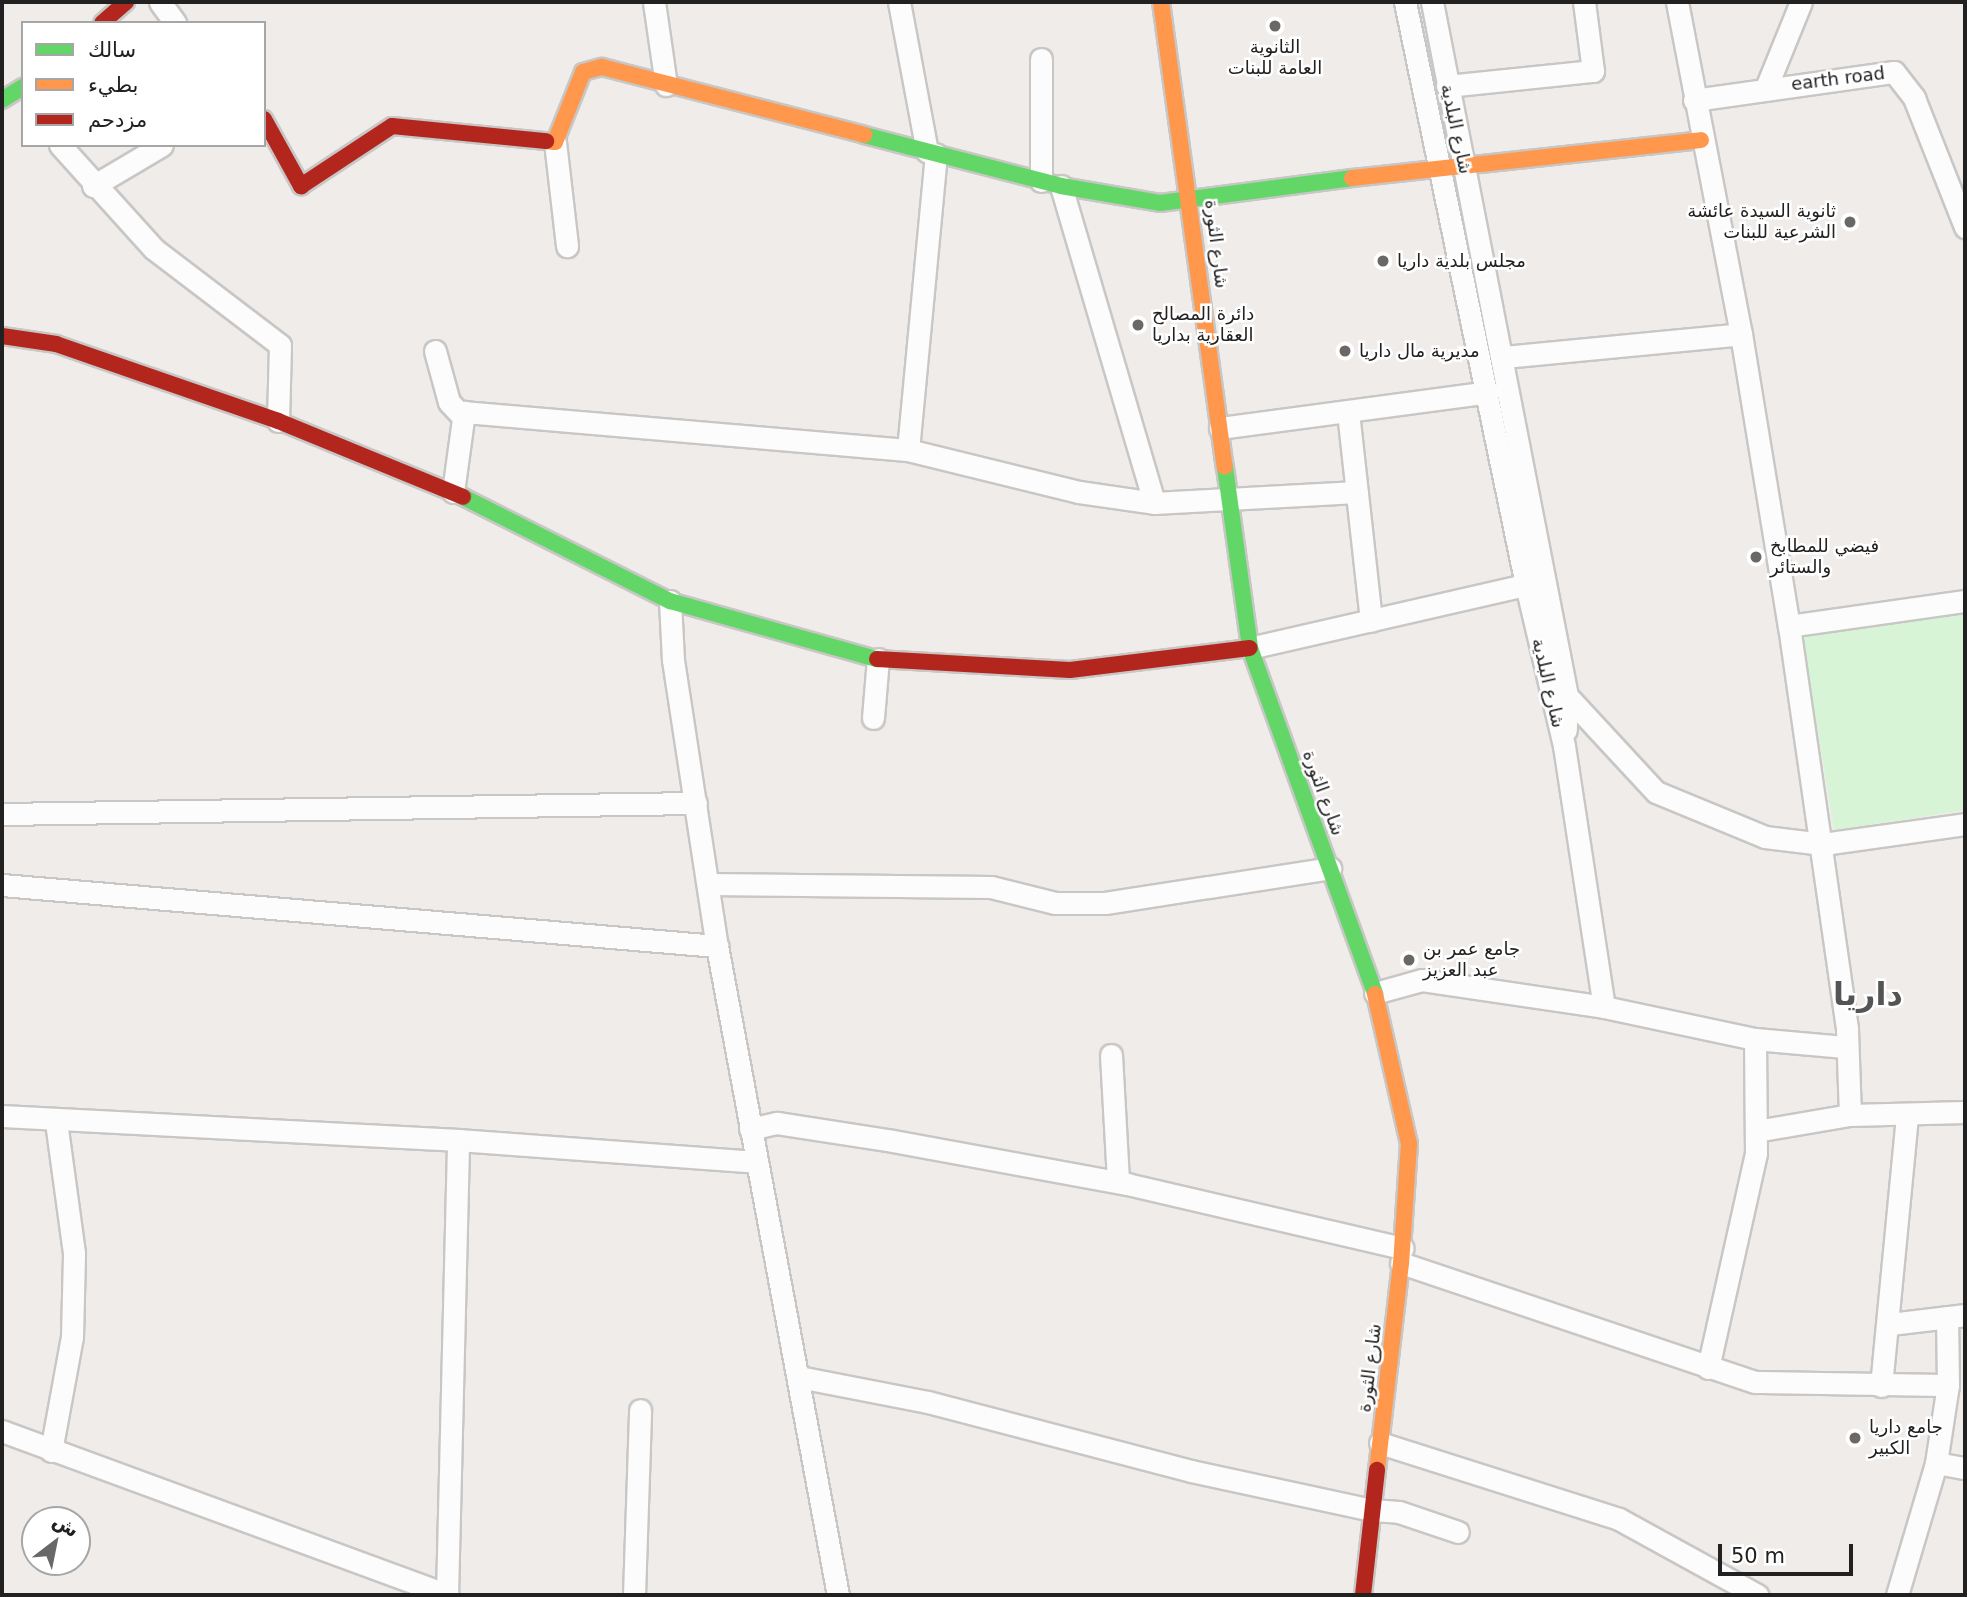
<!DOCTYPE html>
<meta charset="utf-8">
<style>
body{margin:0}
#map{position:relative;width:1967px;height:1597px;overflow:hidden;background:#efece9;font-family:"DejaVu Sans",Cairo,sans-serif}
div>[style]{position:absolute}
.park>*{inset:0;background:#d8f4d6}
.roads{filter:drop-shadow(2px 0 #c8c7c5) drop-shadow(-2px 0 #c8c7c5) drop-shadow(0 2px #c8c7c5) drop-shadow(0 -2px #c8c7c5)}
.street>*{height:21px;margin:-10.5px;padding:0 10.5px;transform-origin:10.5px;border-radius:10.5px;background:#fdfcfc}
.fast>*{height:16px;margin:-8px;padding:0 8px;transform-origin:8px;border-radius:8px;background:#63d668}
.slow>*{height:16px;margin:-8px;padding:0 8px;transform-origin:8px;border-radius:8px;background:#ff974d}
.jam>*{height:16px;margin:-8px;padding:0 8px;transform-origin:8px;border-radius:8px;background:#b3261e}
.dots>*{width:19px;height:19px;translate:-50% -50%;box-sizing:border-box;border:4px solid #fff;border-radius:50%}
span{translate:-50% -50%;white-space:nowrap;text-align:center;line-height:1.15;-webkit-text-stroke:5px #fff;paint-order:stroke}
.poi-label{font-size:18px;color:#212121}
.right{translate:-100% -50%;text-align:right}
.left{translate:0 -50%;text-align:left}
.street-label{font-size:18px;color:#212121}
.town-label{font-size:32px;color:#545454;font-weight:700}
.frame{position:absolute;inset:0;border:4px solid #212121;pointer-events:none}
.legend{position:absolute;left:21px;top:21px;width:245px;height:126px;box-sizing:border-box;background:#fff;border:2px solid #a6a6a6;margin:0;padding:9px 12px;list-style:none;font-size:21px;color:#212121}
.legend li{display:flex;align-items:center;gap:14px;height:35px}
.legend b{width:35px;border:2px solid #a6a6a6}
.north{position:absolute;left:21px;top:1506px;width:70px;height:70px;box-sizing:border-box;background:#fff;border:2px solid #a6a6a6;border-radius:50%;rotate:32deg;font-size:19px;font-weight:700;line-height:28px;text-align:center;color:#212121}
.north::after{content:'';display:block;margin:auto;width:24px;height:32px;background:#696867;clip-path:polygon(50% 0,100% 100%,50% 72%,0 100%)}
.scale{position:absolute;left:1718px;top:1544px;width:135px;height:32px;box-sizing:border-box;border:4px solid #212121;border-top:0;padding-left:9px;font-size:21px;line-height:24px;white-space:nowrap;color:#212121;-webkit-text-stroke:5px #fff;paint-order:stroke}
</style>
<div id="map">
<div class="park">
<div style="clip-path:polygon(1965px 609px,1965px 810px,1834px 830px,1802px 633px)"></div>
</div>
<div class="roads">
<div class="street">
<div style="left:160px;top:2px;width:26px;rotate:54deg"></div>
<div style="left:654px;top:2px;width:84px;rotate:81.8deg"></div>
<div style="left:899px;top:2px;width:152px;rotate:79.4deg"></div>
<div style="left:1405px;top:2px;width:595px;rotate:78.27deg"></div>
<div style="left:1526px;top:585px;width:165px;rotate:76.7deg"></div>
<div style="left:1564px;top:746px;width:264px;rotate:81.3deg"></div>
<div style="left:1432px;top:2px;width:707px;rotate:78.99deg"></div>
<div style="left:1567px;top:696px;width:34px;rotate:92deg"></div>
<div style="left:1677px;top:2px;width:338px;rotate:79.1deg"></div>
<div style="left:1741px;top:334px;width:296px;rotate:80.7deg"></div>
<div style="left:1789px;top:626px;width:408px;rotate:81.8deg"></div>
<div style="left:1847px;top:1030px;width:85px;rotate:88deg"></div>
<div style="left:1447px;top:86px;width:147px;rotate:-5.9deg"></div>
<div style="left:1593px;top:71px;width:70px;rotate:-97.4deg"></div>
<div style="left:1766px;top:88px;width:93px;rotate:-67.9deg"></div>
<div style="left:1694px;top:100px;width:202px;rotate:-8deg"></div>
<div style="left:1894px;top:72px;width:33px;rotate:52deg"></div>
<div style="left:1914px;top:98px;width:139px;rotate:68.4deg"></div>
<div style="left:555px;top:142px;width:105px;rotate:83.4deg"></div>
<div style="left:60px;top:145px;width:140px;rotate:47.9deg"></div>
<div style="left:154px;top:249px;width:158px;rotate:37.3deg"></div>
<div style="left:280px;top:345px;width:76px;rotate:91.5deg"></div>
<div style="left:1041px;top:181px;width:122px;rotate:-90deg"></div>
<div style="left:93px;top:186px;width:80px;rotate:-30.7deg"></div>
<div style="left:1061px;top:186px;width:330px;rotate:73.6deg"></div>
<div style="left:435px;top:351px;width:53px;rotate:74.6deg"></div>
<div style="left:449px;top:402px;width:22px;rotate:47deg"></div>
<div style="left:1504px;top:357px;width:238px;rotate:-5.5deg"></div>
<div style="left:1348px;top:412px;width:210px;rotate:83.7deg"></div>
<div style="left:1220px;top:428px;width:271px;rotate:-7.6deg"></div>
<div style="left:908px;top:450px;width:297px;rotate:-84.6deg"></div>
<div style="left:453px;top:492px;width:81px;rotate:-82.2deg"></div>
<div style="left:464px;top:412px;width:446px;rotate:4.9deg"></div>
<div style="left:908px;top:450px;width:176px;rotate:13.8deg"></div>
<div style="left:1079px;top:492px;width:76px;rotate:8.3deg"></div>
<div style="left:1154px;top:503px;width:203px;rotate:-3.1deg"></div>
<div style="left:670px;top:601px;width:59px;rotate:87.1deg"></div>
<div style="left:673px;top:660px;width:289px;rotate:81.3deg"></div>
<div style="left:717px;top:946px;width:660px;rotate:79.44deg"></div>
<div style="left:1789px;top:626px;width:178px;rotate:-8.1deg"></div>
<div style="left:1250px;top:648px;width:295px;rotate:-12.9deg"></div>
<div style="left:1567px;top:696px;width:131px;rotate:47.2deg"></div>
<div style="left:1656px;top:792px;width:118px;rotate:22.4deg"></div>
<div style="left:1765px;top:837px;width:58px;rotate:6.9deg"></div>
<div style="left:1823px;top:844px;width:143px;rotate:-8deg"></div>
<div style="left:873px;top:718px;width:59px;rotate:-85.2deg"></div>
<div style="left:2px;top:814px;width:694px;rotate:-0.91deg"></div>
<div style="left:708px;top:884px;width:283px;rotate:0.6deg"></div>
<div style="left:991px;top:887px;width:66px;rotate:14deg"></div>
<div style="left:1055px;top:903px;width:50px"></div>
<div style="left:1105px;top:903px;width:228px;rotate:-8.8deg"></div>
<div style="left:2px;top:885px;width:718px;rotate:4.88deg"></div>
<div style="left:1375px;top:993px;width:49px;rotate:-15.5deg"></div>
<div style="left:1422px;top:980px;width:184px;rotate:8.4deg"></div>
<div style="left:1604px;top:1007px;width:154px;rotate:12deg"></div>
<div style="left:1755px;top:1039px;width:90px;rotate:5.1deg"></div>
<div style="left:1111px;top:1055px;width:127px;rotate:86.8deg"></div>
<div style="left:2px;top:1116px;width:457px;rotate:3deg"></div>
<div style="left:458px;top:1140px;width:299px;rotate:4.2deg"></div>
<div style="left:750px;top:1129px;width:28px;rotate:-13deg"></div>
<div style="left:777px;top:1123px;width:117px;rotate:8.8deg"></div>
<div style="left:893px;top:1141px;width:238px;rotate:10.4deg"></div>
<div style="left:1127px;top:1184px;width:283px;rotate:13.1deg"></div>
<div style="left:1756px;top:1131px;width:95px;rotate:-9.7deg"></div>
<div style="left:1850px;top:1115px;width:115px;rotate:-1.5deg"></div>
<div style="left:1401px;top:1263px;width:373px;rotate:18.6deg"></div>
<div style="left:1755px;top:1382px;width:193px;rotate:0.9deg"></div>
<div style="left:1890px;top:1324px;width:76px;rotate:-6.8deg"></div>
<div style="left:1708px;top:1368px;width:220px;rotate:-77.4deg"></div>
<div style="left:1756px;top:1153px;width:114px;rotate:-90.5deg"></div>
<div style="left:799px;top:1377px;width:131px;rotate:11deg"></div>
<div style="left:928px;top:1402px;width:272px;rotate:14.7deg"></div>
<div style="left:1191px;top:1471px;width:185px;rotate:12.2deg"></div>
<div style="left:1372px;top:1510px;width:27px;rotate:4deg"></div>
<div style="left:1399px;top:1512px;width:62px;rotate:18.7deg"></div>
<div style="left:1881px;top:1386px;width:273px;rotate:-84.5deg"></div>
<div style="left:2px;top:1431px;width:475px;rotate:20.2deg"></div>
<div style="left:1380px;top:1443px;width:251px;rotate:17.6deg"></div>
<div style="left:1619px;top:1519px;width:158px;rotate:28.8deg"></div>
<div style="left:51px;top:1451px;width:116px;rotate:-79.6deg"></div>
<div style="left:72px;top:1337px;width:84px;rotate:-88.6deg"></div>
<div style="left:74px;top:1253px;width:133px;rotate:-97.8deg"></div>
<div style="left:1936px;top:1463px;width:29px;rotate:10deg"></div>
<div style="left:447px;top:1595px;width:455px;rotate:-88.6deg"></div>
<div style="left:634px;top:1595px;width:185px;rotate:-88.1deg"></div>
<div style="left:1897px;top:1595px;width:138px;rotate:-73.5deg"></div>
<div style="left:1936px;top:1463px;width:79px;rotate:-81.3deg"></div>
<div style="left:1948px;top:1385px;width:68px;rotate:-90.8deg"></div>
</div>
<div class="fast">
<div style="left:2px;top:100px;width:25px;rotate:-32deg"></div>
<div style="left:864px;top:135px;width:203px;rotate:14.5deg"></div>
<div style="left:1061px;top:186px;width:100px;rotate:9.7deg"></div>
<div style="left:1160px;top:203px;width:194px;rotate:-7.4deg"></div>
<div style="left:1225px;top:467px;width:183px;rotate:82.1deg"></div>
<div style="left:1250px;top:648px;width:368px;rotate:70.1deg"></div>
<div style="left:463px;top:497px;width:232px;rotate:26.7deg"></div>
<div style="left:670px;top:601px;width:215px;rotate:15.7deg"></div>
</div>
<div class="slow">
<div style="left:1161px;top:2px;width:469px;rotate:82.2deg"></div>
<div style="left:546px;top:141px;width:9px;rotate:6deg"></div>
<div style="left:555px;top:142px;width:75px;rotate:-68.2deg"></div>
<div style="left:583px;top:72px;width:20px;rotate:-15deg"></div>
<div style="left:602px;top:67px;width:271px;rotate:14.5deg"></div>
<div style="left:1352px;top:178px;width:351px;rotate:-6.2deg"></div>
<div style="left:1375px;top:994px;width:154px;rotate:77.2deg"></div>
<div style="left:1409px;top:1144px;width:119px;rotate:93.8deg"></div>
<div style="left:1401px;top:1263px;width:208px;rotate:96.6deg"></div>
</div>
<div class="jam">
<div style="left:102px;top:23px;width:32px;rotate:-41deg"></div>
<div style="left:264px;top:119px;width:77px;rotate:61.1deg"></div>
<div style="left:301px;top:186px;width:109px;rotate:-33.4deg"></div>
<div style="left:392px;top:126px;width:155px;rotate:5.6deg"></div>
<div style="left:2px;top:336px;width:55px;rotate:8.4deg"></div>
<div style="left:56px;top:344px;width:235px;rotate:19.1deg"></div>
<div style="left:278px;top:421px;width:200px;rotate:22.3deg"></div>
<div style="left:877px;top:659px;width:193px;rotate:3.3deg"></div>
<div style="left:1070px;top:670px;width:181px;rotate:-7deg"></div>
<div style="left:1363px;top:1595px;width:126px;rotate:-83.6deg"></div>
</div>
</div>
<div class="dots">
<div style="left:1275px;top:26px;background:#696867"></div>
<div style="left:1850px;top:222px;background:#696867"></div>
<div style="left:1383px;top:261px;background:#696867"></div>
<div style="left:1138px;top:325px;background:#696867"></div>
<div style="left:1345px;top:351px;background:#696867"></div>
<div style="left:1756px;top:557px;background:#696867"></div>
<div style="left:1409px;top:960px;background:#696867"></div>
<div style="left:1855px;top:1438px;background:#696867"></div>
</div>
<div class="poi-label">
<span style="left:1275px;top:58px">الثانوية<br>العامة للبنات</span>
<span class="right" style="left:1836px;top:222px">ثانوية السيدة عائشة<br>الشرعية للبنات</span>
<span class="left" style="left:1397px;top:261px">مجلس بلدية داريا</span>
<span class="left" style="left:1152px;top:325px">دائرة المصالح<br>العقارية بداريا</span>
<span class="left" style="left:1359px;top:351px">مديرية مال داريا</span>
<span class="left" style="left:1770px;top:557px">فيضي للمطابخ<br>والستائر</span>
<span class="left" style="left:1423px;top:960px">جامع عمر بن<br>عبد العزيز</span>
<span class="left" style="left:1869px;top:1438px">جامع داريا<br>الكبير</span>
</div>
<div class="street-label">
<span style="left:1838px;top:79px;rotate:-7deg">earth road</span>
<span style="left:1456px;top:129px;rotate:78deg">شارع البلدية</span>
<span style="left:1216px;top:244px;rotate:83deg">شارع الثورة</span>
<span style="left:1548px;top:683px;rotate:77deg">شارع البلدية</span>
<span style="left:1323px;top:793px;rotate:70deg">شارع الثورة</span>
<span style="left:1370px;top:1368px;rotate:-83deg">شارع الثورة</span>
</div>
<div class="town-label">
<span style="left:1868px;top:994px">داريا</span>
</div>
<div class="frame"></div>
<ul class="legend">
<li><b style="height:9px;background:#63d668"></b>سالك</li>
<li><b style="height:9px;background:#ff974d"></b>بطيء</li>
<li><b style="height:9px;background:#b3261e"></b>مزدحم</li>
</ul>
<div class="north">ش</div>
<div class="scale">50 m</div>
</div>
